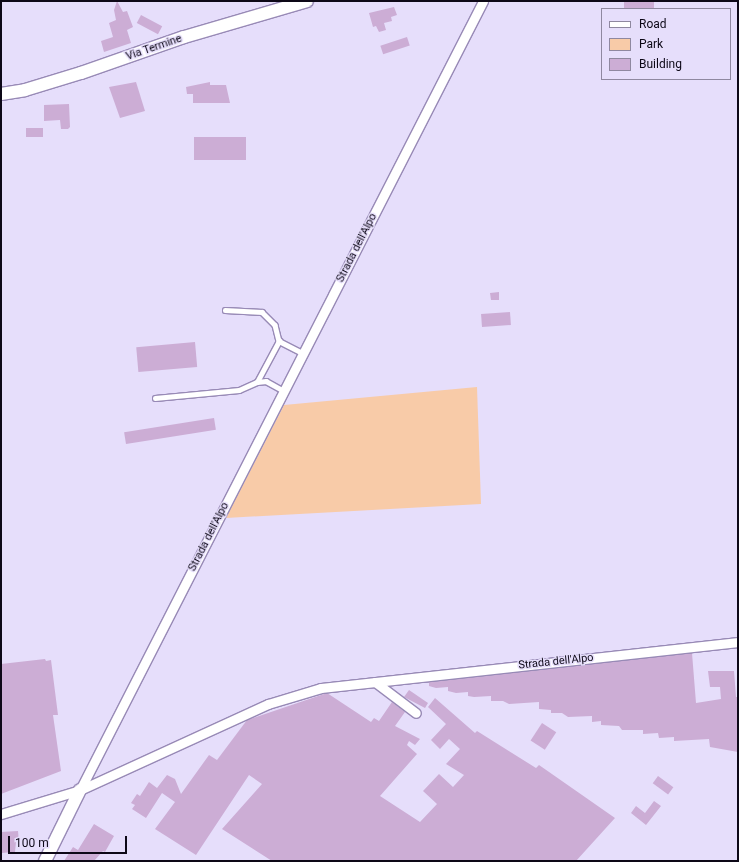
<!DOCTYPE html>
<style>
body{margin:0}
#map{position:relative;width:739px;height:862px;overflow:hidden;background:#e6defb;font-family:Roboto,sans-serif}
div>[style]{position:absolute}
.green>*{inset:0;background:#f8cba8}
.building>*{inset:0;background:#ccadd5;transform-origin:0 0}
.roads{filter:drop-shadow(1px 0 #988ab6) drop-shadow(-1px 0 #988ab6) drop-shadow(0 1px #988ab6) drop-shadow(0 -1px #988ab6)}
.service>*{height:4.5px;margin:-2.25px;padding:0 2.25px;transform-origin:2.25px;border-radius:2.25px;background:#fff}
.minor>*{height:9px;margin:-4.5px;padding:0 4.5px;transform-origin:4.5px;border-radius:4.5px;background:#fff}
.tertiary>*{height:12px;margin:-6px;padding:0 6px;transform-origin:6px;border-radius:6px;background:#fff}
span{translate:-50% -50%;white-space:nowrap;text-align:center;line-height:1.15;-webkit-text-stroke:3px #e6defb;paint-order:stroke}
.street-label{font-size:11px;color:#0d0817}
.frame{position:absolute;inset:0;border:2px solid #0d0817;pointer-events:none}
.legend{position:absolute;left:601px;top:8px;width:130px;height:72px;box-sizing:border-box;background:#e6defb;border:1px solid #8f88a0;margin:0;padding:5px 7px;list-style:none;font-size:12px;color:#0d0817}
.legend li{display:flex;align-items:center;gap:8px;height:20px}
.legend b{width:20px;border:1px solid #8f88a0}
.scale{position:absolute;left:8px;top:836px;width:119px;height:18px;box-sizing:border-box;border:2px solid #0d0817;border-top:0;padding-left:5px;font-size:12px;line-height:14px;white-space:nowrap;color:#0d0817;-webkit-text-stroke:3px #e6defb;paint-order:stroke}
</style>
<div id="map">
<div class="green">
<div style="clip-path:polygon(477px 387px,481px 504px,226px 518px,284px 405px)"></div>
</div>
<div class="building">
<div style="clip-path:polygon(117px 1px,123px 12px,127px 11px,133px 27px,127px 30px,131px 43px,104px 52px,101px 41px,113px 37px,109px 23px,116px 20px,114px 10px)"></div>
<div style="left:624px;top:1px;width:30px;height:8px"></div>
<div style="clip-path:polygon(394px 7px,397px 15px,391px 17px,392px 21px,384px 23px,386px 30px,379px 32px,376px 26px,373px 27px,369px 13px)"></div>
<div style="left:141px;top:15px;width:24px;height:9px;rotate:28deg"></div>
<div style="left:407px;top:37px;width:9px;height:28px;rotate:72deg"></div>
<div style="clip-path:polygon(136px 82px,145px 111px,120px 118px,109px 87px)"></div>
<div style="clip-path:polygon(210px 82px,210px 85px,226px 85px,230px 103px,193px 103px,193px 94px,187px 94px,186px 87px)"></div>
<div style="clip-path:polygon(69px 104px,70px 127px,68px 129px,61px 129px,60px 120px,44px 121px,44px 105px)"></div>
<div style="left:26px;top:128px;width:17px;height:9px"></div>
<div style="left:246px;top:137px;width:23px;height:52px;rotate:90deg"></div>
<div style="clip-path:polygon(499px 292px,499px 300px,491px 300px,490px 293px)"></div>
<div style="left:510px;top:312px;width:13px;height:29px;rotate:86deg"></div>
<div style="left:195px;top:342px;width:25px;height:59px;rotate:85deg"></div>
<div style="left:214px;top:418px;width:12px;height:91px;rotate:81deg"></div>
<div style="clip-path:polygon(692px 653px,696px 703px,721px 699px,720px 687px,710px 687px,708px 671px,734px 671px,736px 697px,738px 697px,738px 752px,710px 747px,709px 739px,674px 741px,674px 737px,659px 738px,658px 733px,643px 734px,643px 730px,622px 730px,619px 726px,601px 725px,601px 721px,592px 722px,592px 716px,568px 717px,562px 713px,551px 713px,551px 710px,539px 709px,539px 702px,509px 704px,503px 701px,491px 701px,491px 696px,474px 697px,468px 696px,468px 692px,456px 693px,448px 691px,448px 687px,436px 688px,429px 686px,429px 683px,422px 683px)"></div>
<div style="clip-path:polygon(45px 659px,46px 661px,51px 660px,58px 715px,53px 715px,61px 771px,1px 794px,1px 664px)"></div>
<div style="clip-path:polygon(409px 690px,428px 703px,425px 708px,404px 697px)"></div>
<div style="clip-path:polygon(327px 693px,371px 722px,374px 718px,379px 721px,392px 702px,405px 712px,395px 726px,420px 739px,415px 745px,409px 741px,407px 745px,417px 754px,380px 796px,420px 822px,437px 804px,423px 791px,439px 774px,453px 787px,464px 775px,446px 764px,460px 749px,449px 739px,440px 749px,431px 740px,446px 724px,428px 707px,435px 698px,475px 733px,477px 731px,536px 768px,539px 765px,615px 818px,576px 861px,272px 861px,222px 829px,262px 784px,249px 775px,196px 855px,155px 829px,175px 802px,162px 793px,146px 818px,132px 809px,135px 805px,131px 803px,137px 794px,140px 796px,149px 782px,157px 788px,167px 775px,175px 779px,181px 794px,209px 755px,217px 760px,247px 720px)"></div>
<div style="left:542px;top:723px;width:17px;height:21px;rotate:33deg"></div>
<div style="left:658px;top:776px;width:19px;height:9px;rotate:36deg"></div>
<div style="clip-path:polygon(654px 801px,661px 806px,646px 825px,631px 813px,636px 806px,645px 813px)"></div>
<div style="clip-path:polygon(94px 824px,114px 836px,105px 852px,103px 851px,94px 861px,64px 861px,73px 847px,78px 850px)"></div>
<div style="clip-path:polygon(18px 831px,19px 842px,16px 842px,15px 852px,1px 853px,1px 832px)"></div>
</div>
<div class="roads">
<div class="service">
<div style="left:225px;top:310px;width:37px;rotate:3deg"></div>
<div style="left:262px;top:312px;width:18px;rotate:45deg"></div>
<div style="left:275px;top:325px;width:16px;rotate:76deg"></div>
<div style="left:279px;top:341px;width:27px;rotate:27deg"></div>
<div style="left:257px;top:382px;width:47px;rotate:-61.8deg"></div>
<div style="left:155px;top:398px;width:84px;rotate:-5.4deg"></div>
<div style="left:239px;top:390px;width:20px;rotate:-24deg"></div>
<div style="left:257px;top:382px;width:9px;rotate:-6deg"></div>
<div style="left:266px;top:381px;width:21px;rotate:29deg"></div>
</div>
<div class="minor">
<div style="left:375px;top:682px;width:51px;rotate:37.1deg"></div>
<div style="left:80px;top:790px;width:886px;rotate:-62.94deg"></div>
<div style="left:1px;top:814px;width:83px;rotate:-16.9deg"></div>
<div style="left:80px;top:790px;width:207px;rotate:-24.6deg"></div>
<div style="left:268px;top:704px;width:55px;rotate:-16.8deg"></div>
<div style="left:321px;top:688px;width:420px;rotate:-6.3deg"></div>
</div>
<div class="tertiary">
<div style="left:1px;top:94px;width:24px;rotate:-9deg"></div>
<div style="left:25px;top:90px;width:59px;rotate:-16.9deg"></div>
<div style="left:81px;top:73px;width:109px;rotate:-19.3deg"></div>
<div style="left:184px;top:37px;width:128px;rotate:-16.3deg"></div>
<div style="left:45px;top:861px;width:79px;rotate:-63.8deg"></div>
</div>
</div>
<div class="street-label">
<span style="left:154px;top:48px;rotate:-19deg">Via Termine</span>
<span style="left:357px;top:248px;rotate:-63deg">Strada dell'Alpo</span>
<span style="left:209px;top:537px;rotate:-63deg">Strada dell'Alpo</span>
<span style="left:556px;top:662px;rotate:-6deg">Strada dell'Alpo</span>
</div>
<div class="frame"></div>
<ul class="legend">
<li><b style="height:5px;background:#fff"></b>Road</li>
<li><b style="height:11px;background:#f8cba8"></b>Park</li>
<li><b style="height:11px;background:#ccadd5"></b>Building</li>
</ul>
<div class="scale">100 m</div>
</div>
